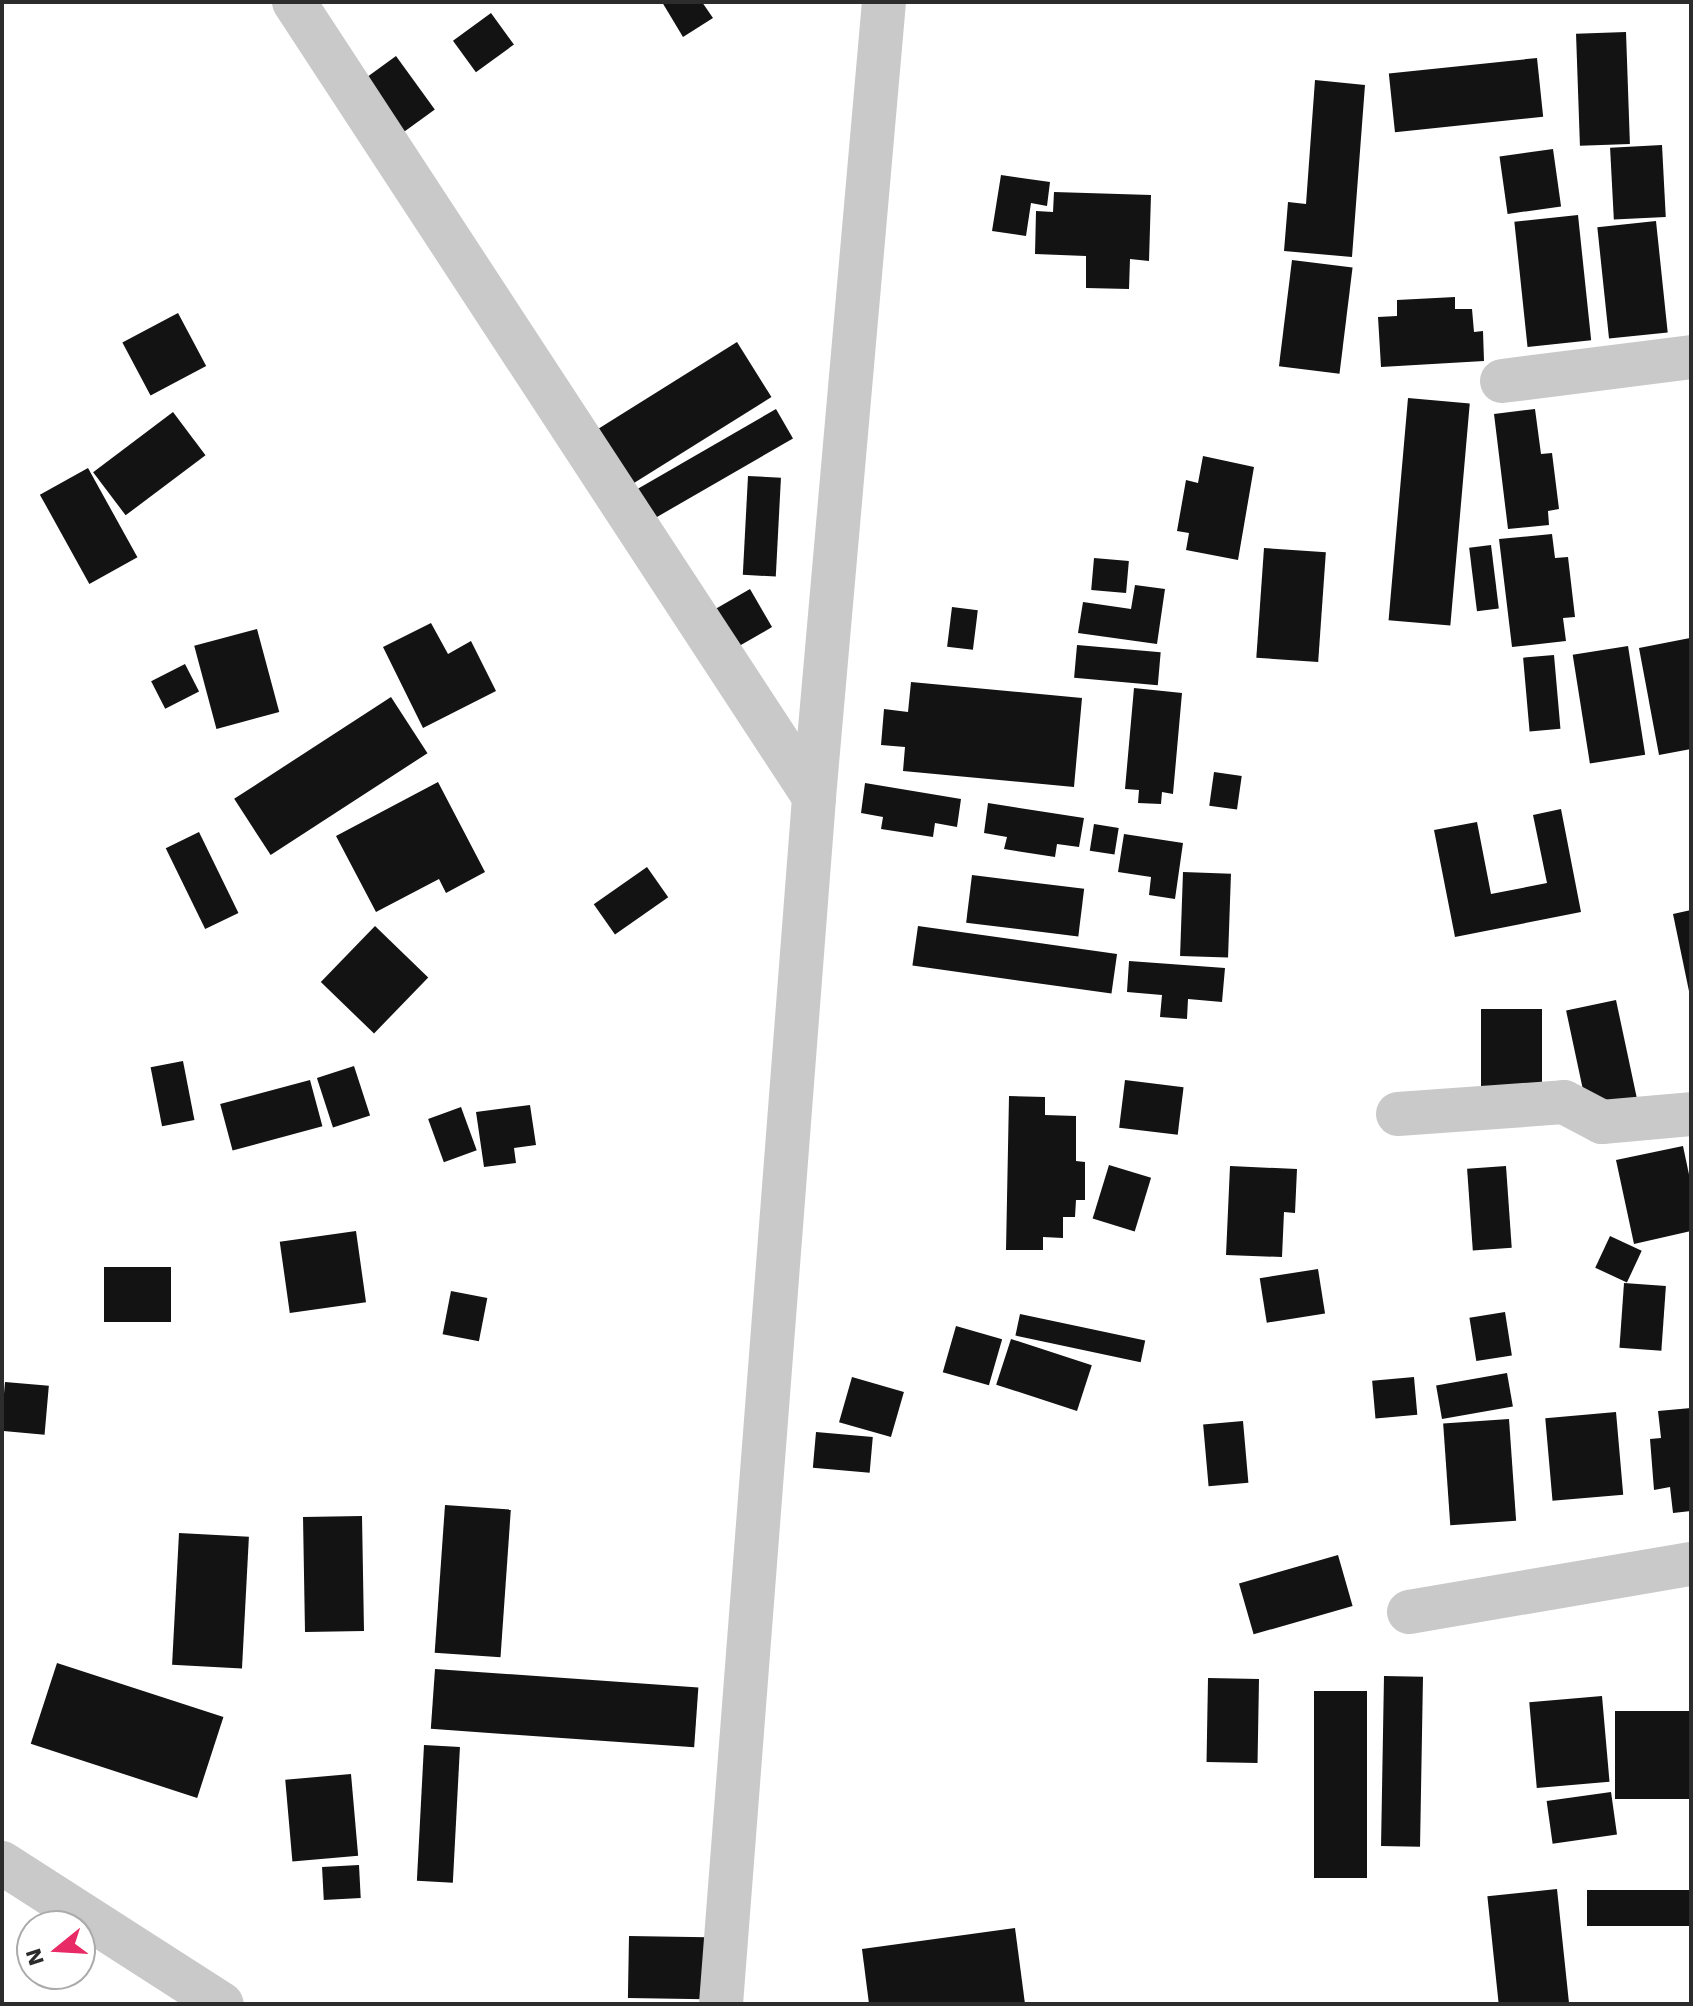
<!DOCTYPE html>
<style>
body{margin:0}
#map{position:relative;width:1693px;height:2006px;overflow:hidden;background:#fff;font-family:"Work Sans",sans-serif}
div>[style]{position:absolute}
.building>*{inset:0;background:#131313;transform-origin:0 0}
.minor>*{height:44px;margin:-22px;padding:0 22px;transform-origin:22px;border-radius:22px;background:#c9c9c9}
span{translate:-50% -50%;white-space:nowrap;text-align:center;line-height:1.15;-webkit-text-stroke:8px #fff;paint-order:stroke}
.frame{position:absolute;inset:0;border:4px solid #2c2c2c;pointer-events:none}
.north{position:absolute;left:16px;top:1910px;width:80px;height:80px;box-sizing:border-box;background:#fff;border:2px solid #ababab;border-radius:50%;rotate:252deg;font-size:22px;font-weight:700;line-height:32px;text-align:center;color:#2c2c2c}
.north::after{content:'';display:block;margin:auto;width:28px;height:36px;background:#e82a66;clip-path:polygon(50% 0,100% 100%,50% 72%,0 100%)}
</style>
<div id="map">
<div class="building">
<div style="clip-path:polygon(662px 2px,702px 2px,713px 18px,683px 37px)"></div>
<div style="left:491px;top:13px;width:39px;height:47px;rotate:54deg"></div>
<div style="left:1626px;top:32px;width:112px;height:50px;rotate:88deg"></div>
<div style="left:396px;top:56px;width:66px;height:54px;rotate:54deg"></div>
<div style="left:1537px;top:58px;width:59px;height:149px;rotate:84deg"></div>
<div style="clip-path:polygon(1315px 80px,1365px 85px,1352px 257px,1284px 251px,1288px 202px,1306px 204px)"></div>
<div style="left:1662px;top:145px;width:72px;height:52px;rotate:87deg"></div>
<div style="left:1553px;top:149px;width:58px;height:54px;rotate:82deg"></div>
<div style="clip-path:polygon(1001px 175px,1050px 182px,1047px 206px,1031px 203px,1026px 236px,992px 231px)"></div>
<div style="clip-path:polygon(1054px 192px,1151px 195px,1149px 261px,1130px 259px,1129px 289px,1086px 288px,1086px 256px,1035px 254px,1036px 211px,1053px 212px)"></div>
<div style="left:1578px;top:215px;width:126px;height:64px;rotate:84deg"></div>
<div style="left:1656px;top:221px;width:112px;height:59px;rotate:84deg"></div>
<div style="left:1292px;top:260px;width:61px;height:107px;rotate:7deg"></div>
<div style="clip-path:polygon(1455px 297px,1455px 309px,1472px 309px,1474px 332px,1483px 331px,1484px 361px,1381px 367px,1378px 317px,1397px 316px,1397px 300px)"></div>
<div style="left:178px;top:313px;width:60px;height:63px;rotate:62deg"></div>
<div style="left:737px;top:342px;width:65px;height:163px;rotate:58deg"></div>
<div style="left:1408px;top:398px;width:62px;height:223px;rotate:5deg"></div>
<div style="left:776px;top:409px;width:34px;height:164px;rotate:60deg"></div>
<div style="clip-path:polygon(1535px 409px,1541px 454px,1552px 453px,1559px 509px,1548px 511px,1549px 525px,1508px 529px,1494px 414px)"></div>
<div style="left:173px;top:412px;width:54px;height:100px;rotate:53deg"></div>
<div style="clip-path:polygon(1203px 456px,1254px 467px,1238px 560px,1186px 550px,1189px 533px,1177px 531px,1186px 480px,1198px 483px)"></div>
<div style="left:88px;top:468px;width:102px;height:55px;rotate:61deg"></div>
<div style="left:748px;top:476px;width:33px;height:99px;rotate:3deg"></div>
<div style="clip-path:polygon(1552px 534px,1555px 558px,1568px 557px,1575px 617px,1563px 618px,1566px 641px,1512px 647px,1499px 539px)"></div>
<div style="left:1491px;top:545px;width:64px;height:22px;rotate:83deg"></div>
<div style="left:1264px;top:548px;width:62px;height:110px;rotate:4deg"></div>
<div style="left:1094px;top:558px;width:35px;height:32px;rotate:5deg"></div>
<div style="clip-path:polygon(1135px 585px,1165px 589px,1157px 644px,1078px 633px,1083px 602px,1131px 609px)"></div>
<div style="left:750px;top:589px;width:44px;height:51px;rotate:60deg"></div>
<div style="left:952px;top:607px;width:26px;height:40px;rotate:7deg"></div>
<div style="clip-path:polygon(431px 623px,448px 654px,471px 641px,496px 691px,423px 728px,383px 647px)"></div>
<div style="left:257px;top:629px;width:86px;height:65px;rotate:75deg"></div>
<div style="clip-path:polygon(1690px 638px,1691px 749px,1659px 755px,1639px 648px)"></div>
<div style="left:1077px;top:645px;width:84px;height:33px;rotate:5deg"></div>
<div style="left:1628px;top:646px;width:110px;height:56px;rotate:81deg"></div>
<div style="left:1554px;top:655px;width:74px;height:31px;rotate:85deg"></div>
<div style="left:185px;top:664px;width:31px;height:38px;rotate:63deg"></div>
<div style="clip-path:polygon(911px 682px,1082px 698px,1074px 787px,903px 771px,905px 747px,881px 745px,884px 709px,908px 712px)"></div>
<div style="clip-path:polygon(1134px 688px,1182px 693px,1173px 794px,1162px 792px,1161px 804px,1138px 803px,1139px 790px,1125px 789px)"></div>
<div style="left:391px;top:697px;width:67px;height:187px;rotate:57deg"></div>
<div style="left:1214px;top:772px;width:28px;height:34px;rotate:8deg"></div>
<div style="clip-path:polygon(438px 782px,485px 872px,446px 893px,439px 879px,376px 912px,336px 836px)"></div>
<div style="clip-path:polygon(865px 783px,961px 799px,957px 827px,935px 823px,933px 837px,881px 829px,883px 817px,861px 813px)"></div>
<div style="clip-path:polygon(988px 803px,1084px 818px,1079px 847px,1057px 844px,1055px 857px,1004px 849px,1007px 837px,984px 833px)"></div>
<div style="clip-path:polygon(1561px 809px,1581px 912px,1455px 937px,1434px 830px,1477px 822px,1491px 894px,1547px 883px,1533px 815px)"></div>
<div style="left:1094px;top:824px;width:25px;height:27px;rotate:9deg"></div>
<div style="left:199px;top:832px;width:90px;height:37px;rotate:64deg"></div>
<div style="clip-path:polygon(1124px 834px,1183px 843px,1175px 899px,1149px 895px,1151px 877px,1118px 872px)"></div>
<div style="left:647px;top:867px;width:37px;height:65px;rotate:55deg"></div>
<div style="left:1183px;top:872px;width:48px;height:84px;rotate:2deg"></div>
<div style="left:972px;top:875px;width:113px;height:48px;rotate:7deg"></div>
<div style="clip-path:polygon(1691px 910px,1691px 996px,1690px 996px,1673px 914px)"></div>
<div style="left:375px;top:926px;width:74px;height:78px;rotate:44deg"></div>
<div style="left:918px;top:926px;width:201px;height:40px;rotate:8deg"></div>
<div style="clip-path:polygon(1129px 961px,1225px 968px,1222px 1002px,1188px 999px,1187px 1019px,1160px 1017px,1162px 995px,1127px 992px)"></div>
<div style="left:1616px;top:1000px;width:102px;height:51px;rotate:78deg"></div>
<div style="left:1481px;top:1009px;width:61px;height:85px"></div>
<div style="left:183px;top:1061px;width:60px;height:33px;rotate:79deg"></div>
<div style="left:354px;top:1066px;width:52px;height:39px;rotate:72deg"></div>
<div style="left:310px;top:1080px;width:48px;height:93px;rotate:75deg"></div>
<div style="left:1125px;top:1080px;width:59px;height:48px;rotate:7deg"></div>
<div style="clip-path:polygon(1009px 1096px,1045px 1097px,1045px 1115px,1076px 1116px,1076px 1161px,1085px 1162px,1085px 1200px,1076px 1200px,1075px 1217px,1063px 1217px,1063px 1238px,1043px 1237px,1043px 1250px,1006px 1250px)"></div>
<div style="clip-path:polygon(530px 1105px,536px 1145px,514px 1148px,516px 1163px,484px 1167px,476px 1112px)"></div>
<div style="left:461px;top:1107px;width:46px;height:35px;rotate:70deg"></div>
<div style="clip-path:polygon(1683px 1146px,1691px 1184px,1691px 1231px,1634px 1244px,1616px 1160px)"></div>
<div style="left:1109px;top:1165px;width:44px;height:56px;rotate:17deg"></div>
<div style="clip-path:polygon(1230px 1166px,1297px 1169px,1295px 1213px,1284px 1212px,1282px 1257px,1226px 1255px)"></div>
<div style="left:1506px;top:1166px;width:82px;height:39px;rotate:86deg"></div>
<div style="left:356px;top:1231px;width:72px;height:77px;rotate:82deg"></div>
<div style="left:1610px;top:1236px;width:35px;height:35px;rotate:25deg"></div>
<div style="left:171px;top:1267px;width:55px;height:67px;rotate:90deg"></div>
<div style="left:1318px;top:1269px;width:45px;height:59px;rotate:81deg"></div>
<div style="left:1624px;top:1283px;width:42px;height:65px;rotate:4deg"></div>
<div style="left:451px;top:1291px;width:37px;height:44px;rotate:11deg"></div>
<div style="left:1505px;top:1312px;width:44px;height:36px;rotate:81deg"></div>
<div style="left:1020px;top:1314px;width:128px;height:22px;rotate:12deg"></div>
<div style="left:956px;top:1326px;width:48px;height:48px;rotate:16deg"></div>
<div style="left:1011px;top:1339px;width:85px;height:48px;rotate:18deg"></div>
<div style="left:1507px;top:1373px;width:34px;height:72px;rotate:80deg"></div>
<div style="left:852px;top:1377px;width:54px;height:47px;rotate:16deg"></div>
<div style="left:1414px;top:1377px;width:38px;height:42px;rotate:85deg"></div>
<div style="left:5px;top:1382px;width:44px;height:49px;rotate:5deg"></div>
<div style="clip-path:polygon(1691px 1408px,1691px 1511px,1673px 1513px,1670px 1487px,1654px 1490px,1650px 1439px,1661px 1438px,1658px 1411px)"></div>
<div style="left:1616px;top:1412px;width:83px;height:71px;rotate:85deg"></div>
<div style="left:1509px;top:1419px;width:102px;height:66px;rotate:86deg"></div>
<div style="left:1243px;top:1421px;width:62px;height:40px;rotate:85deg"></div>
<div style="left:816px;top:1432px;width:57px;height:36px;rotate:5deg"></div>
<div style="left:445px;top:1505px;width:66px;height:148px;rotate:4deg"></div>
<div style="left:362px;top:1516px;width:115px;height:59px;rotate:89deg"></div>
<div style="left:179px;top:1533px;width:70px;height:132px;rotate:3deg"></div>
<div style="left:1338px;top:1555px;width:53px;height:103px;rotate:74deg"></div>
<div style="left:57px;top:1663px;width:175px;height:85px;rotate:18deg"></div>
<div style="left:435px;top:1669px;width:264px;height:60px;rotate:4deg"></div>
<div style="left:1384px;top:1676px;width:39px;height:170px;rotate:1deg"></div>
<div style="left:1208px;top:1678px;width:51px;height:84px;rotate:1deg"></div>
<div style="left:1314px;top:1691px;width:53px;height:187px"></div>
<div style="left:1602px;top:1696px;width:86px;height:73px;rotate:85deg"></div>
<div style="left:1691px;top:1711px;width:88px;height:76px;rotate:90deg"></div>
<div style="left:424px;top:1745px;width:36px;height:136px;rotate:3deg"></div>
<div style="left:351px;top:1774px;width:82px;height:66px;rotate:85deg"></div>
<div style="left:1611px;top:1792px;width:43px;height:65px;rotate:82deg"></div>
<div style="left:359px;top:1865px;width:33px;height:37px;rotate:87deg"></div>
<div style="left:1557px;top:1889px;width:116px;height:70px;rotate:84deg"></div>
<div style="left:1691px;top:1890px;width:36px;height:104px;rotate:90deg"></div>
<div style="clip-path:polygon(1015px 1928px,1025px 2004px,869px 2004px,862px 1949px)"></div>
<div style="left:629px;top:1936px;width:78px;height:62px;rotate:1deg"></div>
</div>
<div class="minor">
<div style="left:294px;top:2px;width:950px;rotate:56.81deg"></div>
<div style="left:1502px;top:381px;width:191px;rotate:-7.2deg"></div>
<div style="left:1398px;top:1114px;width:166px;rotate:-4.1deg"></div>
<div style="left:1564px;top:1102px;width:43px;rotate:27.8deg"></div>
<div style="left:1602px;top:1122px;width:89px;rotate:-5.1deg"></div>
<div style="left:1409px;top:1612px;width:286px;rotate:-9.7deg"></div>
<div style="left:2px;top:1863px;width:261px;rotate:32.7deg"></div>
<div style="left:721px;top:2004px;width:1211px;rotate:-85.59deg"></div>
<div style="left:814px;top:797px;width:798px;rotate:-84.97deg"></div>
</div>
<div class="frame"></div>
<div class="north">N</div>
</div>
